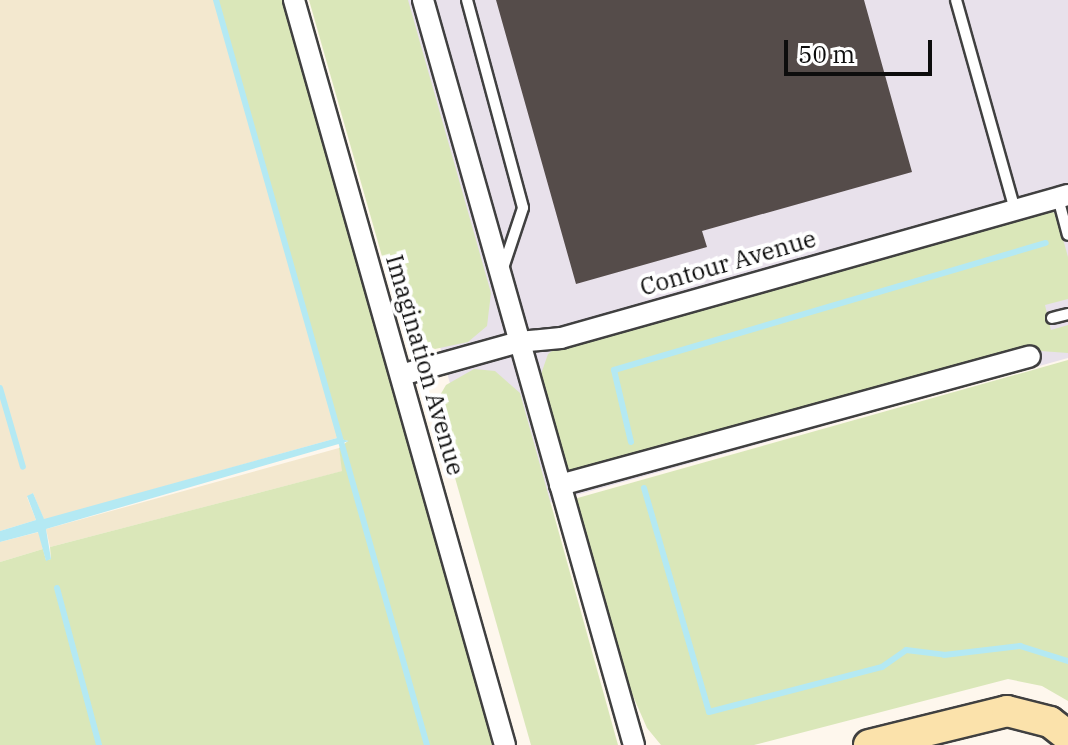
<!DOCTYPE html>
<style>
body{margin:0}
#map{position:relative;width:1068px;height:745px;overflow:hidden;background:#fef7ed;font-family:"IBM Plex Serif",serif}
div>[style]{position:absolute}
.industrial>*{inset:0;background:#e8e1eb}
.farmland>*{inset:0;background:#f3e8cf}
.green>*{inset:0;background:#dae7b9}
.water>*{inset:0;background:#b4e9f3}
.stream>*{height:6px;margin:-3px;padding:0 3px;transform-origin:3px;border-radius:3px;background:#b4e9f3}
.building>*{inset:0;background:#554c4a}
.roads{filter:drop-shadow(2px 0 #404040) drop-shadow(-2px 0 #404040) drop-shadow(0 2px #404040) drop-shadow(0 -2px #404040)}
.service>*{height:10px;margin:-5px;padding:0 5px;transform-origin:5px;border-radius:5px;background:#fff}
.minor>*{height:20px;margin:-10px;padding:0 10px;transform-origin:10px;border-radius:10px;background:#fff}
.secondary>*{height:30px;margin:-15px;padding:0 15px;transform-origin:15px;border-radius:15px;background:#fbe2ab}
span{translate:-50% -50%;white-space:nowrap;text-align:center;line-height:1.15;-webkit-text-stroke:8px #fff;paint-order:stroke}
.street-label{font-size:24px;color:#0d0d0d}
.scale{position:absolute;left:784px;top:40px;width:148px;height:36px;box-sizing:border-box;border:4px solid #0d0d0d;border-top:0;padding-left:10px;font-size:24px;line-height:28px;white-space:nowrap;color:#0d0d0d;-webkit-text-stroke:6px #fff;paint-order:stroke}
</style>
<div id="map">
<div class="industrial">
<div style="clip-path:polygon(346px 0,1068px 0,1068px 358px,487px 520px)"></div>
</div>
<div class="farmland">
<div style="clip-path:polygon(0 0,217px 0,337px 438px,44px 520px,33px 493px,27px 497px,36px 520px,0 531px)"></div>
<div style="clip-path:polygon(339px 448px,343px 471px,50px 547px,46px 529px)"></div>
<div style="clip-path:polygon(39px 532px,43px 549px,0 562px,0 542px)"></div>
</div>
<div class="green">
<div style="clip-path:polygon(217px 0,284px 0,495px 745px,0 745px,0 562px,43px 549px,46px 560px,51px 559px,50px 547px,342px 471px,339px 448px,348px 441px,337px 438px)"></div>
<div style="clip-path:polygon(309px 0,408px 0,491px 293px,487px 326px,468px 342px,435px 349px,411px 338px,401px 323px)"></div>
<div style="clip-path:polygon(1046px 208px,1056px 214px,1068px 257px,1068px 299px,1045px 305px,1051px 330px,1068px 325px,1068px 353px,1014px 349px,567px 474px,540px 377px,548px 354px,563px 343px)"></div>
<div style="clip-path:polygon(1068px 360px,1068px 701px,1042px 686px,1008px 679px,754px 745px,661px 745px,647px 728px,629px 687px,574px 499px)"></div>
<div style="clip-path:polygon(474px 369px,495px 371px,520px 393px,618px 745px,531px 745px,438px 418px,439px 397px,446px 385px)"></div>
</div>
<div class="water">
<div style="clip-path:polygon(337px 438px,349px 441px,46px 529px,51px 559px,46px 561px,38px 532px,0 542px,0 531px,36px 520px,27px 496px,33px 493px,44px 519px)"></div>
</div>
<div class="stream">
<div style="left:216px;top:0;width:774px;rotate:74.19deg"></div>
<div style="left:0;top:388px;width:82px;rotate:73.8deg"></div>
<div style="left:631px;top:442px;width:74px;rotate:-103.3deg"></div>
<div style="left:614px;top:370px;width:450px;rotate:-16.4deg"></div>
<div style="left:644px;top:488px;width:233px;rotate:73.8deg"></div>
<div style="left:709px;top:712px;width:179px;rotate:-14.6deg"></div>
<div style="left:882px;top:667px;width:29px;rotate:-35deg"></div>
<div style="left:906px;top:650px;width:38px;rotate:7deg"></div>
<div style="left:944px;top:655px;width:77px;rotate:-6.8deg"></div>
<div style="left:1020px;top:646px;width:50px;rotate:17.4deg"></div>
<div style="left:57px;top:588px;width:163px;rotate:75deg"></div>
</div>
<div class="building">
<div style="clip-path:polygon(496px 0,864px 0,912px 172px,702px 231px,707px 247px,576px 284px)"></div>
</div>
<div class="roads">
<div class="service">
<div style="left:467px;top:0;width:215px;rotate:74.9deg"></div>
<div style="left:523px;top:208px;width:66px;rotate:108.4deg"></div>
<div style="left:956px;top:0;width:218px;rotate:74.3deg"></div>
<div style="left:1058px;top:198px;width:38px;rotate:75deg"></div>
<div style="left:1052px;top:318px;width:16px;rotate:-14deg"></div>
</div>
<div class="minor">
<div style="left:294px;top:0;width:774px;rotate:74.19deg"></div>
<div style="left:423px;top:0;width:774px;rotate:74.19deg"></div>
<div style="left:401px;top:375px;width:123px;rotate:-15.6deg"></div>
<div style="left:519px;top:342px;width:42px;rotate:-5.4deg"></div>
<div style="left:561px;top:338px;width:527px;rotate:-15.75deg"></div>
<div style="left:560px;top:485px;width:487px;rotate:-15.3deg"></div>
</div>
<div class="secondary">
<div style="left:869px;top:745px;width:142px;rotate:-13.8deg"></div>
<div style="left:1007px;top:711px;width:44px;rotate:14.3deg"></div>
<div style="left:1050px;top:722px;width:23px;rotate:38deg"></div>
</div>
</div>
<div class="street-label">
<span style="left:728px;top:263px;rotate:-16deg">Contour Avenue</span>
<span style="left:425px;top:365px;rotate:74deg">Imagination Avenue</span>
</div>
<div class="scale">50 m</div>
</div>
